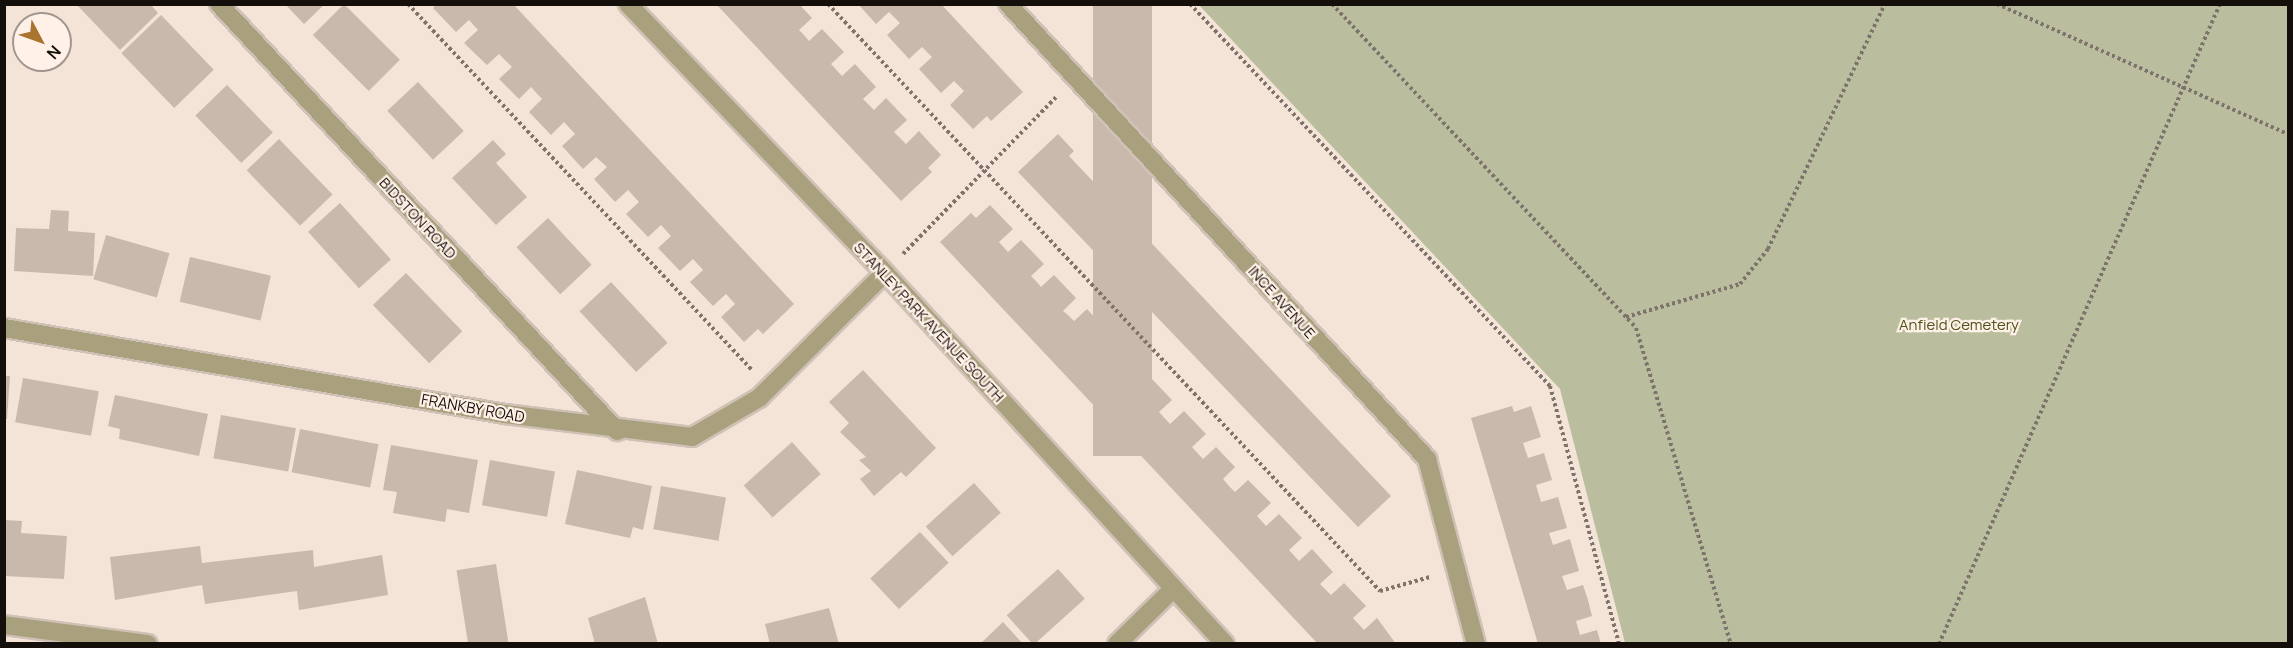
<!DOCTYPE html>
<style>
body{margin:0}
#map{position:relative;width:2293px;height:648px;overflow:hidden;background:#f4e3d7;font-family:Manrope,sans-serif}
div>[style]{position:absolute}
.green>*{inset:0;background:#babe9f}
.building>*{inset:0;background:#c9b9ad;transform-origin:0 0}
.path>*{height:4px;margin-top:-2px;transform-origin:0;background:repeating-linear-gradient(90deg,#7e736b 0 3px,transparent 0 6px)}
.roads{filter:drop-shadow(2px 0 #d0c1b6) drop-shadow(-2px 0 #d0c1b6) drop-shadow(0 2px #d0c1b6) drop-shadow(0 -2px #d0c1b6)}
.minor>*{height:18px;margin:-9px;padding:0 9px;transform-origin:9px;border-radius:9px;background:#a9a07e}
span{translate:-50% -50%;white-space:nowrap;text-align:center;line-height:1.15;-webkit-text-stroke:4.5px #fff1e7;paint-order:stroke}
.street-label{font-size:15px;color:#150f0b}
.park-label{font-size:15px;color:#4e531c}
.frame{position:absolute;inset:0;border:6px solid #150f0b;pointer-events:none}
.north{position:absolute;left:12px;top:12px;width:60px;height:60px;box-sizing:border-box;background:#fff1e7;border:2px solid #a1978f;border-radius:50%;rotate:131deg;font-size:16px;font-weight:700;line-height:24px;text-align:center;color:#150f0b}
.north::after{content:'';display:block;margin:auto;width:21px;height:27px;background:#a9742d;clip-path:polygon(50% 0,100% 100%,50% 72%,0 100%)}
</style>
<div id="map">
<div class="green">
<div style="clip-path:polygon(1199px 5px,2288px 5px,2288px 643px,1625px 643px,1560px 389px)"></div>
</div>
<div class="building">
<div style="clip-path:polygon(76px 4px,150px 4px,158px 13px,120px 50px)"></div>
<div style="clip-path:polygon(285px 4px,325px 4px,304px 24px)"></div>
<div style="left:344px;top:4px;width:79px;height:44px;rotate:45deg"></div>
<div style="clip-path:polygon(437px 4px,513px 4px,794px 304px,763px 334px,758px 329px,744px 342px,721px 317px,735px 304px,726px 294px,713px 306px,690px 282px,703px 270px,693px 259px,680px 271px,658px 248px,671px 236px,661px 225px,648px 237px,626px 214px,639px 202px,628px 190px,615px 202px,594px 179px,607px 167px,596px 157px,583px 169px,562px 146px,575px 134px,564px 122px,551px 135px,529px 112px,542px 99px,531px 87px,519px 99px,499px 79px,512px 67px,499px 54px,487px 65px,464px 43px,478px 30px,469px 20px,456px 32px,433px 8px)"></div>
<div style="clip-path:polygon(716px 4px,799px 4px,812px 18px,799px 30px,804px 35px,809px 41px,822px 29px,844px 52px,831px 64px,842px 76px,855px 64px,876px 87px,863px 99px,874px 110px,886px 98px,907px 120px,894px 132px,906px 144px,919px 131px,941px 155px,928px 168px,932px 172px,901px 201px)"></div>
<div style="clip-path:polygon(858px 4px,941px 4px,1023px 92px,991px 121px,987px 116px,973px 129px,950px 105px,964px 91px,954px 81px,941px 93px,919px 69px,932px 57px,922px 47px,909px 59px,887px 35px,900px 23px,889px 12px,876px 24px)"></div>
<div style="left:1093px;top:4px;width:59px;height:452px"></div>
<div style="left:161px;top:15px;width:76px;height:55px;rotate:46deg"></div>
<div style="left:418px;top:82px;width:67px;height:42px;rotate:47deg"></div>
<div style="left:227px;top:85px;width:66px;height:44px;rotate:46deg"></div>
<div style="clip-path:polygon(1058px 134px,1074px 151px,1069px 156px,1391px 496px,1358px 527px,1018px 172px)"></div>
<div style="left:279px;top:139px;width:77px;height:45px;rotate:46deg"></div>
<div style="clip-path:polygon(493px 140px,506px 154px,496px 163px,527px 197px,496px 225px,452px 178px)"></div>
<div style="left:340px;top:203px;width:76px;height:43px;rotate:48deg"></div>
<div style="clip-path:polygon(990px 205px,1013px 229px,999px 242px,1008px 252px,1021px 240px,1044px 264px,1031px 276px,1036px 281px,1041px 287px,1054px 275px,1076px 298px,1063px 311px,1068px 315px,1074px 321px,1087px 309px,1108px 332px,1095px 344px,1106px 356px,1119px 344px,1141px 367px,1128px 379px,1138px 389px,1151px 378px,1172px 400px,1159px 412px,1170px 424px,1184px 411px,1206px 434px,1192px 447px,1203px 459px,1216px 447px,1235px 467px,1223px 479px,1229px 486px,1235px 492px,1248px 480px,1271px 503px,1257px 516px,1266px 526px,1279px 514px,1302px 538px,1289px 550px,1299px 561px,1312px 549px,1333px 572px,1320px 584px,1331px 595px,1344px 583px,1366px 606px,1353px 618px,1364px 630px,1377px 618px,1396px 644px,1318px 644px,940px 242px,971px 213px,976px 218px)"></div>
<div style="clip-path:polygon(51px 210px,69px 211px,68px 231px,95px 233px,93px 276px,14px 271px,16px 228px,49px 229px)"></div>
<div style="left:548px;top:218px;width:64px;height:43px;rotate:47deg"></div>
<div style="left:106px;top:235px;width:66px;height:46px;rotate:16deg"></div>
<div style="left:190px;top:257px;width:83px;height:46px;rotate:13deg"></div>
<div style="left:406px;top:273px;width:81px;height:46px;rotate:46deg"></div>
<div style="left:611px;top:282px;width:83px;height:43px;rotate:47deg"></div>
<div style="clip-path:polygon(863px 370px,936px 448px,906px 477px,901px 472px,874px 496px,860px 479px,871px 471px,859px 460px,866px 457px,840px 432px,849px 423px,829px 402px)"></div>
<div style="clip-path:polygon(5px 376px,10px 376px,7px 419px,5px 419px)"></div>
<div style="left:23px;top:378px;width:77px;height:45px;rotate:10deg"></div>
<div style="clip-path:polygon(115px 395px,208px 414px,199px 456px,119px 439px,120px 429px,108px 426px)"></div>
<div style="clip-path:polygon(1512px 406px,1514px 412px,1531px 406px,1541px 437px,1523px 443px,1528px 458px,1544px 453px,1552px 480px,1536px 485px,1541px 502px,1558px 497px,1567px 528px,1549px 533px,1553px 545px,1570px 539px,1579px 571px,1562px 576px,1567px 590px,1583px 585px,1588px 600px,1592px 616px,1576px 621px,1580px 635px,1597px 630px,1601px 644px,1538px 644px,1471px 418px)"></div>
<div style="left:221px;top:415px;width:76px;height:44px;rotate:10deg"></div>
<div style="left:300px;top:429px;width:80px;height:44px;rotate:11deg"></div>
<div style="left:792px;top:442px;width:43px;height:65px;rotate:48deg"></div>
<div style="clip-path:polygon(391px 445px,478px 460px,469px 513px,447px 509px,445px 522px,393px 513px,397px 492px,383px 490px)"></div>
<div style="left:490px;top:460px;width:66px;height:46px;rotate:10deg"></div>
<div style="clip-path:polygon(577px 470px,652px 486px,643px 530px,633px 527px,630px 538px,565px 524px)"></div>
<div style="left:974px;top:483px;width:40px;height:65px;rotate:48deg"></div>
<div style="left:661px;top:486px;width:66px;height:44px;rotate:10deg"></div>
<div style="clip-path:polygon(5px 520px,22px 521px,21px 533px,67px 536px,64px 579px,4px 576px)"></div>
<div style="left:920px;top:532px;width:42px;height:68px;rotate:47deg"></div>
<div style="clip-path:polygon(200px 546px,202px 563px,313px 550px,314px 567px,382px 555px,388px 595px,299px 610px,297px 591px,205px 604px,202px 585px,115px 600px,110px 557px)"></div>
<div style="left:496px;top:564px;width:81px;height:40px;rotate:81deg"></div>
<div style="left:1058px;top:569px;width:40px;height:69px;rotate:48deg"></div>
<div style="clip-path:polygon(645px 597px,658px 644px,595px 644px,588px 618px)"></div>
<div style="clip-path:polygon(829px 608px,839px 644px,770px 644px,765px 624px)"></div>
<div style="clip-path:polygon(1003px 622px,1023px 644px,980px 644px)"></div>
</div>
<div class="path">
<div style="left:408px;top:4px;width:502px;rotate:46.77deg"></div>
<div style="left:828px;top:4px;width:806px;rotate:46.76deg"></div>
<div style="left:1380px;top:591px;width:52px;rotate:-15.6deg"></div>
<div style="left:1190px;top:4px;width:525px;rotate:46.7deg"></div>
<div style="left:1550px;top:386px;width:267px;rotate:75deg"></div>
<div style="left:1332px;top:4px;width:444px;rotate:46.8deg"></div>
<div style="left:1636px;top:328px;width:330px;rotate:73.3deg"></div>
<div style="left:1997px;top:4px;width:319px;rotate:24.1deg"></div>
<div style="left:903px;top:254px;width:221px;rotate:-45.7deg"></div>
<div style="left:1626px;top:317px;width:119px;rotate:-16.1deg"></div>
<div style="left:1740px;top:284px;width:45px;rotate:-51.3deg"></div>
<div style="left:1768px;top:249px;width:272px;rotate:-64.5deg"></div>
<div style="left:1939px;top:644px;width:699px;rotate:-66.3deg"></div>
</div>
<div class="roads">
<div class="minor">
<div style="left:219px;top:4px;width:584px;rotate:47.01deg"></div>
<div style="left:628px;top:4px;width:372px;rotate:46.3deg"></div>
<div style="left:885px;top:273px;width:503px;rotate:47.5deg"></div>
<div style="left:1008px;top:4px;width:619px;rotate:47.36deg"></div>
<div style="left:1427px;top:459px;width:191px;rotate:75.2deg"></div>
<div style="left:4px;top:328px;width:508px;rotate:9.74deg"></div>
<div style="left:505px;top:414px;width:188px;rotate:7deg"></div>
<div style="left:692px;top:437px;width:78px;rotate:-30.2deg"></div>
<div style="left:759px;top:398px;width:177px;rotate:-44.8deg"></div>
<div style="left:4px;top:625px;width:145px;rotate:7.5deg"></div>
<div style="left:1117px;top:644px;width:78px;rotate:-44.5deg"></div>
</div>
</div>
<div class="street-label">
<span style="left:418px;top:218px;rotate:47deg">BIDSTON ROAD</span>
<span style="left:1282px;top:302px;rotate:48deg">INCE AVENUE</span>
<span style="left:929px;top:322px;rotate:47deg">STANLEY PARK AVENUE SOUTH</span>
<span style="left:473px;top:408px;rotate:10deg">FRANKBY ROAD</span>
</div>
<div class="park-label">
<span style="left:1959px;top:325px">Anfield Cemetery</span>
</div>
<div class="frame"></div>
<div class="north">N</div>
</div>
